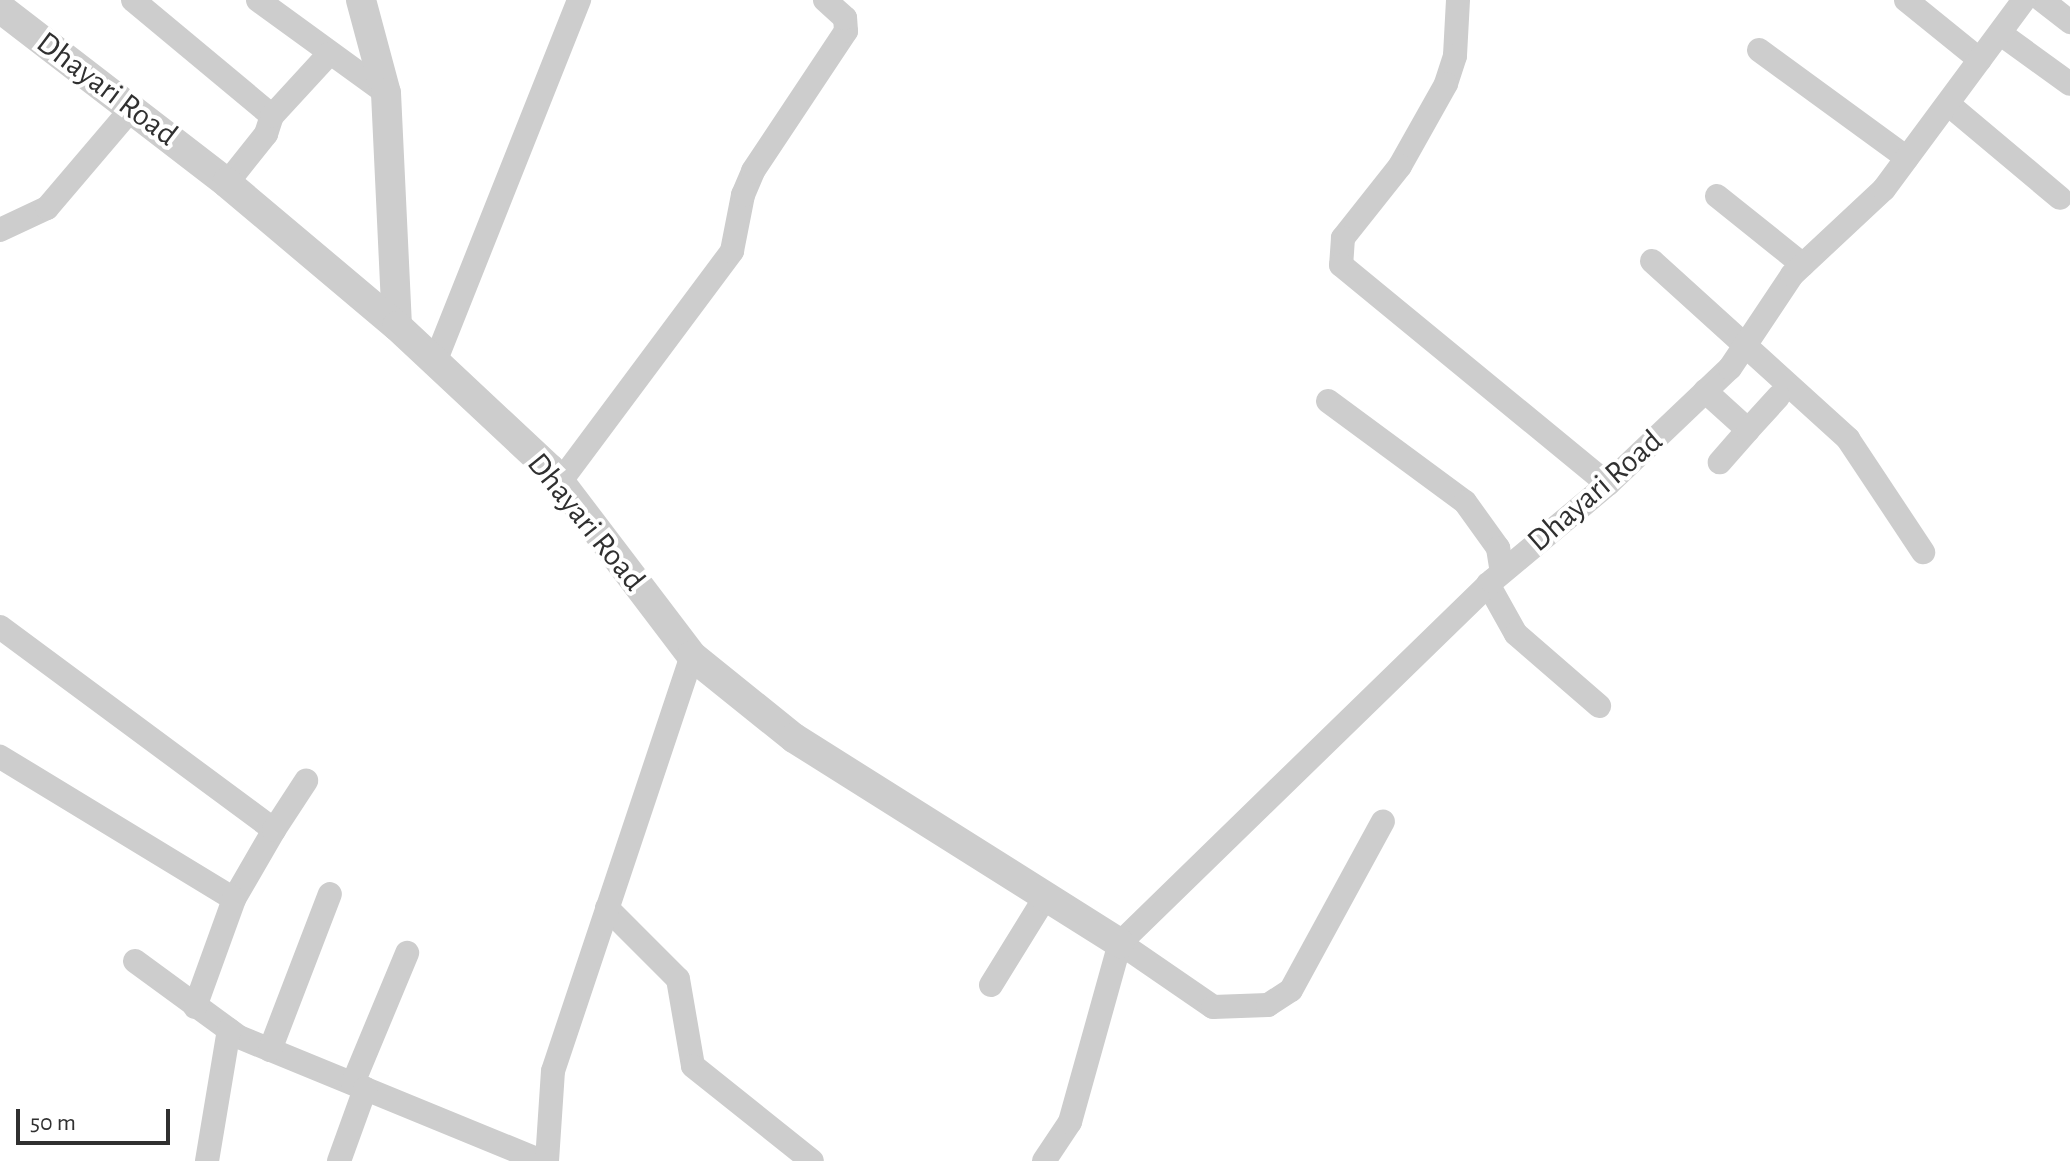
<!DOCTYPE html>
<style>
body{margin:0}
#map{position:relative;width:2070px;height:1161px;overflow:hidden;background:#fff;font-family:"Alegreya Sans",sans-serif}
div>[style]{position:absolute}
.minor>*{height:24px;margin:-12px;padding:0 12px;transform-origin:12px;border-radius:12px;background:#cdcdcd}
.tertiary>*{height:30px;margin:-15px;padding:0 15px;transform-origin:15px;border-radius:15px;background:#cdcdcd}
span{translate:-50% -50%;white-space:nowrap;text-align:center;line-height:1.15;-webkit-text-stroke:8px #fff;paint-order:stroke}
.street-label{font-size:32px;color:#303030}
.scale{position:absolute;left:16px;top:1109px;width:154px;height:36px;box-sizing:border-box;border:4px solid #303030;border-top:0;padding-left:10px;font-size:24px;line-height:28px;white-space:nowrap;color:#303030;-webkit-text-stroke:6px #fff;paint-order:stroke}
</style>
<div id="map">
<div class="minor">
<div style="left:133px;top:0;width:181px;rotate:39.8deg"></div>
<div style="left:258px;top:0;width:158px;rotate:36deg"></div>
<div style="left:1458px;top:0;width:56px;rotate:93.1deg"></div>
<div style="left:1455px;top:56px;width:29px;rotate:108deg"></div>
<div style="left:1446px;top:84px;width:94px;rotate:119.3deg"></div>
<div style="left:1400px;top:166px;width:92px;rotate:128.4deg"></div>
<div style="left:1343px;top:238px;width:27px;rotate:94deg"></div>
<div style="left:1341px;top:265px;width:345px;rotate:39.4deg"></div>
<div style="left:1906px;top:0;width:95px;rotate:39deg"></div>
<div style="left:2042px;top:0;width:36px;rotate:38deg"></div>
<div style="left:2001px;top:34px;width:85px;rotate:35.9deg"></div>
<div style="left:1759px;top:50px;width:183px;rotate:36.1deg"></div>
<div style="left:1948px;top:104px;width:146px;rotate:40deg"></div>
<div style="left:227px;top:183px;width:63px;rotate:-51.5deg"></div>
<div style="left:266px;top:134px;width:19px;rotate:-72deg"></div>
<div style="left:272px;top:116px;width:84px;rotate:-47.4deg"></div>
<div style="left:1717px;top:196px;width:110px;rotate:38.7deg"></div>
<div style="left:0;top:230px;width:52px;rotate:-25.1deg"></div>
<div style="left:47px;top:208px;width:133px;rotate:-49.6deg"></div>
<div style="left:1652px;top:261px;width:265px;rotate:42.2deg"></div>
<div style="left:1848px;top:439px;width:136px;rotate:56.4deg"></div>
<div style="left:435px;top:362px;width:390px;rotate:-68.3deg"></div>
<div style="left:1705px;top:391px;width:58px;rotate:42.2deg"></div>
<div style="left:1748px;top:430px;width:43px;rotate:131.2deg"></div>
<div style="left:1328px;top:401px;width:170px;rotate:36.4deg"></div>
<div style="left:1465px;top:502px;width:57px;rotate:54.3deg"></div>
<div style="left:1498px;top:548px;width:24px;rotate:81deg"></div>
<div style="left:1748px;top:430px;width:45px;rotate:-47.7deg"></div>
<div style="left:560px;top:482px;width:288px;rotate:-53.3deg"></div>
<div style="left:732px;top:251px;width:57px;rotate:-78.9deg"></div>
<div style="left:743px;top:195px;width:26px;rotate:-67deg"></div>
<div style="left:753px;top:171px;width:168px;rotate:-56.4deg"></div>
<div style="left:846px;top:31px;width:13px;rotate:-94deg"></div>
<div style="left:845px;top:18px;width:27px;rotate:-138deg"></div>
<div style="left:1488px;top:584px;width:57px;rotate:60.8deg"></div>
<div style="left:1516px;top:634px;width:110px;rotate:40.9deg"></div>
<div style="left:0;top:627px;width:341px;rotate:36.5deg"></div>
<div style="left:274px;top:830px;width:80px;rotate:120.1deg"></div>
<div style="left:234px;top:899px;width:274px;rotate:-148.7deg"></div>
<div style="left:274px;top:830px;width:59px;rotate:-56.9deg"></div>
<div style="left:607px;top:908px;width:100px;rotate:45deg"></div>
<div style="left:678px;top:979px;width:88px;rotate:80.2deg"></div>
<div style="left:693px;top:1066px;width:152px;rotate:38.6deg"></div>
<div style="left:1120px;top:943px;width:113px;rotate:34.5deg"></div>
<div style="left:1213px;top:1007px;width:55px;rotate:-2.1deg"></div>
<div style="left:1268px;top:1005px;width:27px;rotate:-33deg"></div>
<div style="left:1291px;top:990px;width:192px;rotate:-61.4deg"></div>
<div style="left:135px;top:961px;width:129px;rotate:36.2deg"></div>
<div style="left:239px;top:1037px;width:327px;rotate:22.3deg"></div>
<div style="left:991px;top:985px;width:105px;rotate:-58.3deg"></div>
<div style="left:195px;top:1007px;width:115px;rotate:-70.1deg"></div>
<div style="left:270px;top:1050px;width:167px;rotate:-69deg"></div>
<div style="left:353px;top:1083px;width:141px;rotate:-67.4deg"></div>
<div style="left:207px;top:1161px;width:133px;rotate:-80.5deg"></div>
<div style="left:339px;top:1161px;width:77px;rotate:-70.1deg"></div>
<div style="left:547px;top:1161px;width:90px;rotate:-86.2deg"></div>
<div style="left:553px;top:1071px;width:438px;rotate:-71.5deg"></div>
<div style="left:1044px;top:1161px;width:47px;rotate:-56.3deg"></div>
<div style="left:1070px;top:1122px;width:186px;rotate:-74.4deg"></div>
<div style="left:1120px;top:943px;width:519px;rotate:-44.22deg"></div>
<div style="left:1492px;top:581px;width:151px;rotate:-39.9deg"></div>
<div style="left:1608px;top:484px;width:168px;rotate:-43.6deg"></div>
<div style="left:1730px;top:368px;width:112px;rotate:-56.3deg"></div>
<div style="left:1792px;top:275px;width:126px;rotate:-43.1deg"></div>
<div style="left:1884px;top:189px;width:235px;rotate:-53.5deg"></div>
</div>
<div class="tertiary">
<div style="left:361px;top:0;width:96px;rotate:75deg"></div>
<div style="left:386px;top:93px;width:233px;rotate:87.3deg"></div>
<div style="left:0;top:8px;width:287px;rotate:37.6deg"></div>
<div style="left:227px;top:183px;width:222px;rotate:40.1deg"></div>
<div style="left:397px;top:326px;width:209px;rotate:43.1deg"></div>
<div style="left:550px;top:469px;width:235px;rotate:52.8deg"></div>
<div style="left:692px;top:656px;width:131px;rotate:38.8deg"></div>
<div style="left:794px;top:738px;width:385px;rotate:32.2deg"></div>
</div>
<div class="street-label">
<span style="left:107px;top:89px;rotate:37deg">Dhayari Road</span>
<span style="left:1595px;top:491px;rotate:-41deg">Dhayari Road</span>
<span style="left:586px;top:522px;rotate:51deg">Dhayari Road</span>
</div>
<div class="scale">50 m</div>
</div>
